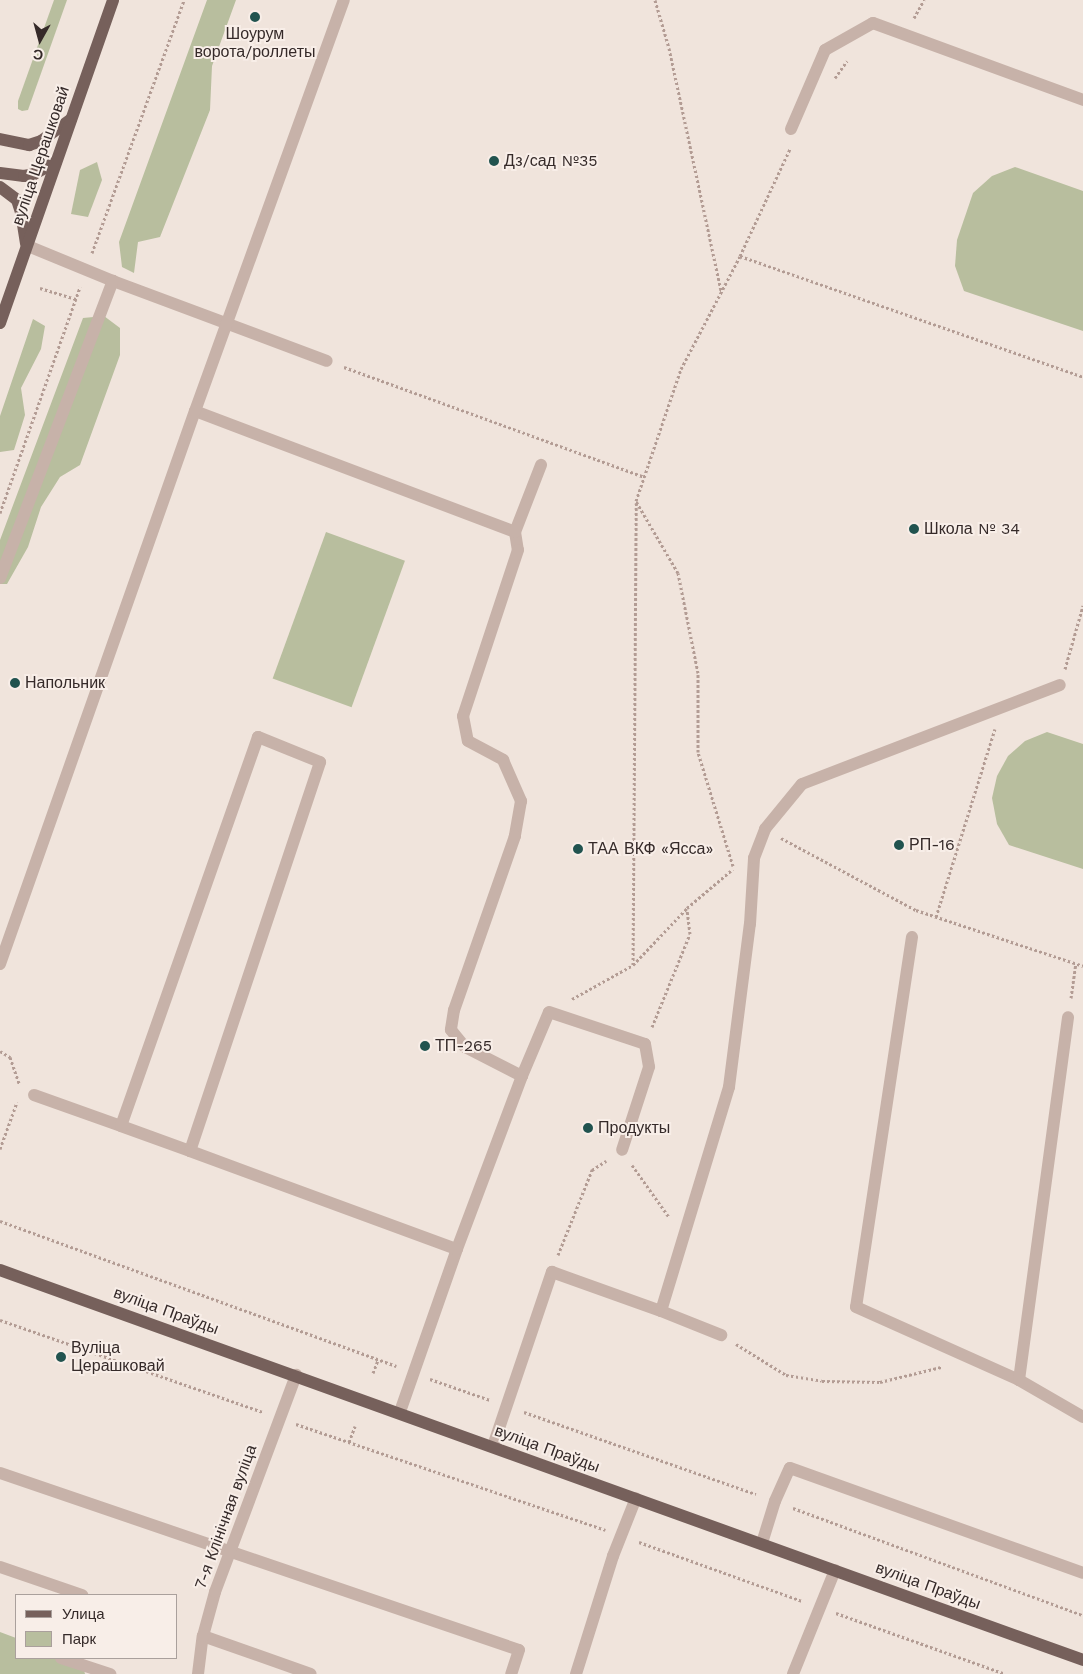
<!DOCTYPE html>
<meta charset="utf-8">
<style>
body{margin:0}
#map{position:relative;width:1083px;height:1674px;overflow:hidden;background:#f0e4dc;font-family:"Work Sans",sans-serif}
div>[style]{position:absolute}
.green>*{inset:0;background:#b8be9e;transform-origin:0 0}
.path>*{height:3px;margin-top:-1.5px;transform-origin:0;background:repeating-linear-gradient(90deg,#b39c94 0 2.5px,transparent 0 5px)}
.minor>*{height:12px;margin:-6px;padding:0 6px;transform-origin:6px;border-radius:6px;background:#c7b2a9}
.major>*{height:12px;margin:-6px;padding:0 6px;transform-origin:6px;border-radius:6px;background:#76605b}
.dots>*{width:14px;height:14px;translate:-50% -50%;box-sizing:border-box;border:2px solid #f8eee8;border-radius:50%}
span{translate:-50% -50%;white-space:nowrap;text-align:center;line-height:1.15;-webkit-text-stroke:4px #f8eee8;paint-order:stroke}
.poi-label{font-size:16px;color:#352a29}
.left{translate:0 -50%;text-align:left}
.street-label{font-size:16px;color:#352a29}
.legend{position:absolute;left:15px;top:1594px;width:162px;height:65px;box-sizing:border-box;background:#f8eee8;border:1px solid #aaa09c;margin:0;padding:6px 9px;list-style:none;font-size:15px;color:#352a29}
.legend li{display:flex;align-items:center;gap:10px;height:25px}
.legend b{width:25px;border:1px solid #aaa09c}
.north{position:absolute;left:15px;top:15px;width:50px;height:50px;-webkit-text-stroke:4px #f8eee8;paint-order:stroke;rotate:187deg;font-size:14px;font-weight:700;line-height:20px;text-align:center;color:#352a29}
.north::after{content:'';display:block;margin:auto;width:18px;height:22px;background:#352a29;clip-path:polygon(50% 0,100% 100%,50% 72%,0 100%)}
</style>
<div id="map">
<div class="green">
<div style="clip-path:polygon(54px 0,67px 0,28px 110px,22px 111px,18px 109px,18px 101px)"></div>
<div style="clip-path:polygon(207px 0,236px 0,212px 66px,210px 110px,160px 237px,138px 242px,134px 273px,122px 267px,119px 242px)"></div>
<div style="clip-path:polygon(97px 162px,102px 180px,88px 217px,71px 214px,80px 170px)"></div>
<div style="clip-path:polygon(1015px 167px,1083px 191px,1083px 331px,964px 291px,955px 266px,957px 240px,973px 193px,992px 176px)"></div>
<div style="clip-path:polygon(104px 316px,120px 328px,120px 355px,80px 465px,60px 477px,41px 507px,28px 547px,7px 584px,0 584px,0 540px,83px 318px)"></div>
<div style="clip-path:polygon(33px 319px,45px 326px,41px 349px,21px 388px,25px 415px,14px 450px,0 452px,0 416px)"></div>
<div style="left:326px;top:532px;width:84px;height:156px;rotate:20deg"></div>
<div style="clip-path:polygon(1047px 732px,1083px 744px,1083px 869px,1009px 845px,997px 824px,992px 798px,997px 776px,1008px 756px,1025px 741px)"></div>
<div style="clip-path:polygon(0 1632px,16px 1638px,16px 1658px,77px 1658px,81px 1659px,85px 1674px,0 1674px)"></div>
</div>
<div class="path">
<div style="left:655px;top:0;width:50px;rotate:73.7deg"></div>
<div style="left:669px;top:48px;width:249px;rotate:77.9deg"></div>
<div style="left:914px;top:18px;width:21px;rotate:-61deg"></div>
<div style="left:835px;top:78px;width:21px;rotate:-55deg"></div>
<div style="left:92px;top:253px;width:269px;rotate:-70deg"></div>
<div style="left:740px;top:256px;width:364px;rotate:19.4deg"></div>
<div style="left:40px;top:288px;width:38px;rotate:17deg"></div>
<div style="left:344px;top:367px;width:320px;rotate:20.1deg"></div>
<div style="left:0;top:513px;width:240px;rotate:-70.5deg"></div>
<div style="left:1065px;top:669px;width:66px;rotate:-74.1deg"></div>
<div style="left:781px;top:838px;width:153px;rotate:28.1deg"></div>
<div style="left:916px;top:910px;width:176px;rotate:18.5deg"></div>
<div style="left:733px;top:866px;width:119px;rotate:-107.1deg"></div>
<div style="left:698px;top:752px;width:79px;rotate:-90deg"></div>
<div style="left:698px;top:673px;width:102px;rotate:-101.3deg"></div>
<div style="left:678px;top:573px;width:83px;rotate:-120.3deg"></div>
<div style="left:636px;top:501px;width:139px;rotate:-71.2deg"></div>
<div style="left:681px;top:369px;width:127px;rotate:-62.4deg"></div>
<div style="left:740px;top:256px;width:118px;rotate:-65deg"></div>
<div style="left:936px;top:917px;width:197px;rotate:-72.6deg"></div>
<div style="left:633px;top:965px;width:462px;rotate:-89.6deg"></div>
<div style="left:1071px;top:998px;width:34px;rotate:-82deg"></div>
<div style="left:572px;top:999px;width:70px;rotate:-29.1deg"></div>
<div style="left:633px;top:965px;width:79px;rotate:-46.5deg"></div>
<div style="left:687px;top:908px;width:60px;rotate:-40.3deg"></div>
<div style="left:652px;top:1027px;width:100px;rotate:-67.8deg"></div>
<div style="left:690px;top:934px;width:25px;rotate:-97deg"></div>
<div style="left:0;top:1051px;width:12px;rotate:31deg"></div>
<div style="left:10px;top:1057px;width:28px;rotate:71deg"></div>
<div style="left:0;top:1149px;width:50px;rotate:-70.1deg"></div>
<div style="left:632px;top:1165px;width:64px;rotate:54.6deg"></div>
<div style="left:0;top:1221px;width:422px;rotate:20.1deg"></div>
<div style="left:558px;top:1255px;width:92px;rotate:-68.2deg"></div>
<div style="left:592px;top:1170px;width:17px;rotate:-33deg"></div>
<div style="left:0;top:1320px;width:278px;rotate:19.3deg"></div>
<div style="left:736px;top:1344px;width:59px;rotate:31.8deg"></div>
<div style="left:786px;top:1375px;width:36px;rotate:9deg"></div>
<div style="left:822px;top:1381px;width:58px;rotate:1deg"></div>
<div style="left:880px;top:1382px;width:63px;rotate:-13.8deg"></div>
<div style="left:373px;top:1373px;width:14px;rotate:-69deg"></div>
<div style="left:430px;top:1379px;width:64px;rotate:19.3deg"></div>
<div style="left:524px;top:1412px;width:246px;rotate:19.5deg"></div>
<div style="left:296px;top:1424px;width:327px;rotate:18.9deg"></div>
<div style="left:349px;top:1442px;width:17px;rotate:-69deg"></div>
<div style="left:793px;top:1508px;width:309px;rotate:20.3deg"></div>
<div style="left:639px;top:1542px;width:173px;rotate:19.9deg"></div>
<div style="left:836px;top:1613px;width:180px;rotate:19.8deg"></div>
</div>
<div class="minor">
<div style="left:791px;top:129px;width:86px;rotate:-66.7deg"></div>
<div style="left:825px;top:50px;width:55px;rotate:-29.4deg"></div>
<div style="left:873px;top:23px;width:224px;rotate:20.1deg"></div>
<div style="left:28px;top:246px;width:92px;rotate:22.4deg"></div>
<div style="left:113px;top:281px;width:228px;rotate:20.5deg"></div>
<div style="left:195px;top:411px;width:342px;rotate:20.7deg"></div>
<div style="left:515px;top:532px;width:18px;rotate:81deg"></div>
<div style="left:518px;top:550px;width:175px;rotate:108.3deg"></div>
<div style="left:463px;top:716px;width:25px;rotate:79deg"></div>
<div style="left:468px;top:741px;width:40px;rotate:28deg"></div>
<div style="left:503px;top:760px;width:45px;rotate:66.3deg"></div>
<div style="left:521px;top:801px;width:36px;rotate:100deg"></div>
<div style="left:515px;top:836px;width:184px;rotate:109.3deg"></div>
<div style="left:454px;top:1010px;width:20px;rotate:99deg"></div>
<div style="left:451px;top:1030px;width:22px;rotate:51deg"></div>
<div style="left:465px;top:1047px;width:64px;rotate:27deg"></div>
<div style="left:522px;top:1076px;width:185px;rotate:110.6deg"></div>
<div style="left:457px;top:1249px;width:173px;rotate:109.3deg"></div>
<div style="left:515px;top:532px;width:72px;rotate:-68.8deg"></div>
<div style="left:0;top:578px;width:318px;rotate:-69.2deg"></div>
<div style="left:912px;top:937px;width:374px;rotate:98.6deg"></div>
<div style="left:856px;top:1307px;width:179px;rotate:24.1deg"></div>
<div style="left:1019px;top:1380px;width:74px;rotate:30deg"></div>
<div style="left:0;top:964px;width:586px;rotate:-70.58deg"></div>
<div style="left:195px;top:411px;width:437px;rotate:-70.1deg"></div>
<div style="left:522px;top:1076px;width:69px;rotate:-67.1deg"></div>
<div style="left:549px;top:1012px;width:101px;rotate:18.4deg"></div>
<div style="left:645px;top:1044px;width:23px;rotate:80deg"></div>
<div style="left:649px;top:1067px;width:87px;rotate:108deg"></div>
<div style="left:34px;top:1095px;width:92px;rotate:19.6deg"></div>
<div style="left:190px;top:1151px;width:410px;rotate:-71.5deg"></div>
<div style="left:320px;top:762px;width:67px;rotate:-158deg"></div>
<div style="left:258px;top:737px;width:412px;rotate:109.4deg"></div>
<div style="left:121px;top:1126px;width:73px;rotate:19.9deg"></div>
<div style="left:190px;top:1151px;width:284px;rotate:20.2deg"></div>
<div style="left:661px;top:1311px;width:234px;rotate:-73.1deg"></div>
<div style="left:729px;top:1087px;width:164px;rotate:-82.7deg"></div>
<div style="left:750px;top:924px;width:66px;rotate:-86.5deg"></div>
<div style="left:754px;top:858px;width:31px;rotate:-69deg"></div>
<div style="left:765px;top:829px;width:58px;rotate:-50.6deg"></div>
<div style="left:802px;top:784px;width:276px;rotate:-21deg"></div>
<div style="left:1019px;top:1380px;width:366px;rotate:-82.3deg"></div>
<div style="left:493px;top:1446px;width:184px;rotate:-71.3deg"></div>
<div style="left:552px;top:1272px;width:116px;rotate:19.7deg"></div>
<div style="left:661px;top:1311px;width:65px;rotate:21.8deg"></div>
<div style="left:0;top:1473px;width:548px;rotate:18.83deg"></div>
<div style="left:519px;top:1650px;width:25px;rotate:108deg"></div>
<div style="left:762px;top:1543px;width:44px;rotate:-72.8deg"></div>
<div style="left:775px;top:1501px;width:36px;rotate:-66deg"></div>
<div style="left:790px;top:1468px;width:311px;rotate:19.7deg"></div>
<div style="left:0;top:1567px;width:87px;rotate:18.9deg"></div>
<div style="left:203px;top:1636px;width:114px;rotate:19.4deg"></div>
<div style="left:61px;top:1658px;width:52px;rotate:18.1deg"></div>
<div style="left:198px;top:1674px;width:38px;rotate:-83deg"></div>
<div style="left:203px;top:1636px;width:46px;rotate:-74.7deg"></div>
<div style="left:215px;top:1592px;width:232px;rotate:-69.5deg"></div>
<div style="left:576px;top:1674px;width:124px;rotate:-72.6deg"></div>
<div style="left:613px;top:1556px;width:62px;rotate:-68.4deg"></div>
<div style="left:793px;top:1674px;width:112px;rotate:-68deg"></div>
</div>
<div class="major">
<div style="left:0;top:139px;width:30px;rotate:12deg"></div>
<div style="left:29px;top:145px;width:13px;rotate:-18deg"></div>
<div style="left:41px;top:141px;width:37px;rotate:-36deg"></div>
<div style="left:0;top:173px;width:24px;rotate:7deg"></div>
<div style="left:24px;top:176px;width:10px;rotate:-11deg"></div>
<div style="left:34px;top:174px;width:25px;rotate:-29deg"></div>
<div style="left:0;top:187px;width:21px;rotate:37deg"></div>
<div style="left:17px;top:200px;width:13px;rotate:72deg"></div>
<div style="left:21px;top:212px;width:32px;rotate:81deg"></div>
<div style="left:0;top:323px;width:342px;rotate:-70.7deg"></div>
<div style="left:0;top:1270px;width:1151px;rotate:19.8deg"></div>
</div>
<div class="dots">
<div style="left:255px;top:17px;background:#21534f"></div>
<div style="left:494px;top:161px;background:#21534f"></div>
<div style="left:914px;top:529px;background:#21534f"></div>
<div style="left:15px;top:683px;background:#21534f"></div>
<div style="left:899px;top:845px;background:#21534f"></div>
<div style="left:578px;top:849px;background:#21534f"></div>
<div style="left:425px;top:1046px;background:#21534f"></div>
<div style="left:588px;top:1128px;background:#21534f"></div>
<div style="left:61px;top:1357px;background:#21534f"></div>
</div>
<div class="poi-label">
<span style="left:255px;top:43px">Шоурум<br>ворота/роллеты</span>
<span class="left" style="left:504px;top:161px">Дз/сад №35</span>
<span class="left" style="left:924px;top:529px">Школа № 34</span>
<span class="left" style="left:25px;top:683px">Напольник</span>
<span class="left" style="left:909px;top:845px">РП-16</span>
<span class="left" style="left:588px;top:849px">ТАА ВКФ «Ясса»</span>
<span class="left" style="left:435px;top:1046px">ТП-265</span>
<span class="left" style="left:598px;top:1128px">Продукты</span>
<span class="left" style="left:71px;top:1357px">Вуліца<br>Церашковай</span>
</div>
<div class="street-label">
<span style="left:41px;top:156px;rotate:-71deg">вуліца Церашковай</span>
<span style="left:166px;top:1311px;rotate:20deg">вуліца Праўды</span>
<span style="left:547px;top:1449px;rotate:20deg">вуліца Праўды</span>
<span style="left:226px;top:1517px;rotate:-70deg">7-я Клінічная вуліца</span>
<span style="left:928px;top:1586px;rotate:20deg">вуліца Праўды</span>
</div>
<ul class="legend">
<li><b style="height:6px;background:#76605b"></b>Улица</li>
<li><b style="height:14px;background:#b8be9e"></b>Парк</li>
</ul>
<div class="north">С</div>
</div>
